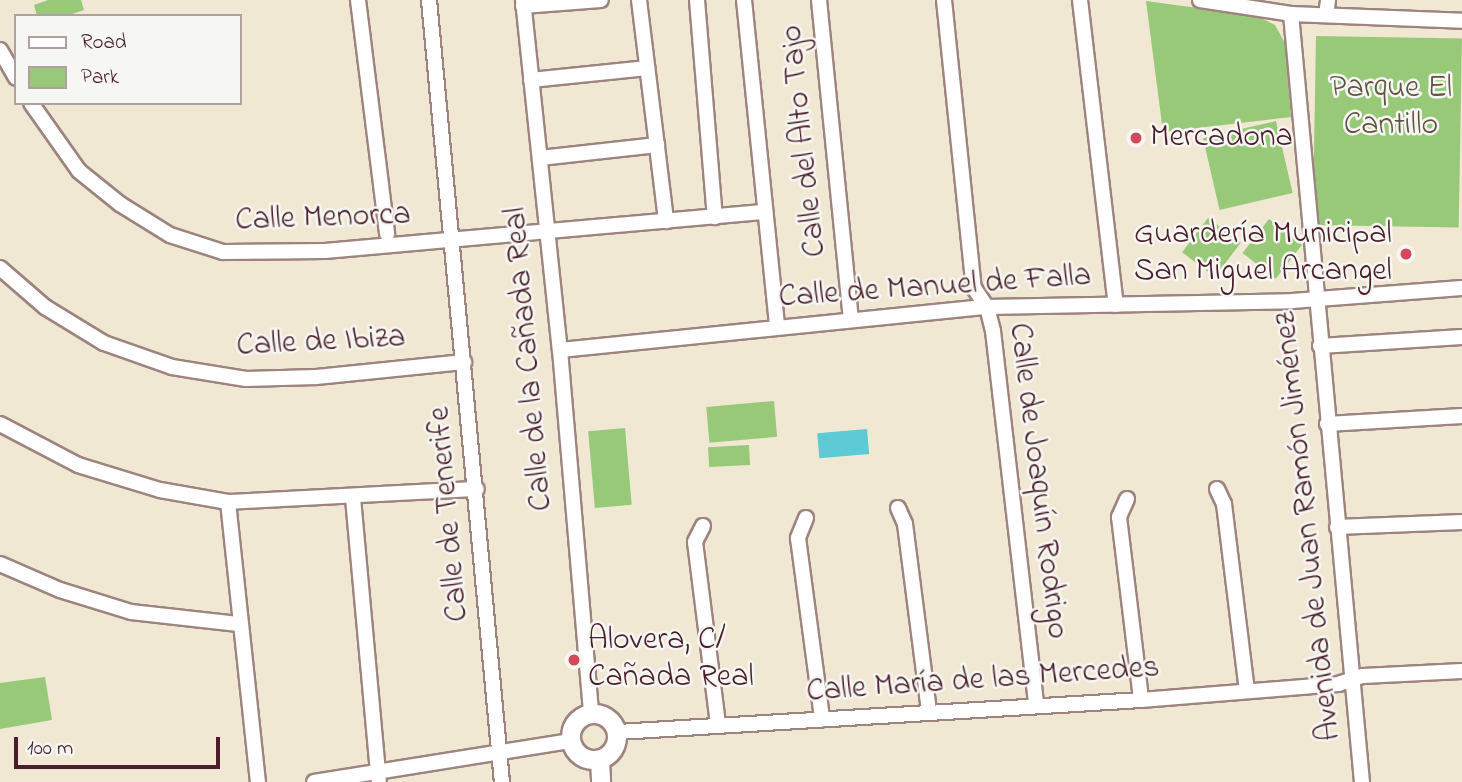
<!DOCTYPE html>
<meta charset="utf-8">
<style>
body{margin:0}
#map{position:relative;width:1462px;height:782px;overflow:hidden;background:#f1e8d3;font-family:"Indie Flower",sans-serif}
div>[style]{position:absolute}
.green>*{inset:0;background:#98c979;transform-origin:0 0}
.water>*{inset:0;background:#5dcad5;transform-origin:0 0}
.roads{filter:drop-shadow(2px 0 #9e847f) drop-shadow(-2px 0 #9e847f) drop-shadow(0 2px #9e847f) drop-shadow(0 -2px #9e847f)}
.minor>*{height:14px;margin:-7px;padding:0 7px;transform-origin:7px;border-radius:7px;background:#fff}
.tertiary>*{height:18px;margin:-9px;padding:0 9px;transform-origin:9px;border-radius:9px;background:#fff}
.tertiary>.ring{margin:-9px;padding:0;box-sizing:content-box;background:none;border:18px solid #fff;border-radius:50%}
.dots>*{width:19px;height:19px;translate:-50% -50%;box-sizing:border-box;border:4px solid #f6f6f2;border-radius:50%}
span{translate:-50% -50%;white-space:nowrap;text-align:center;line-height:1.15;-webkit-text-stroke:5px #f6f6f2;paint-order:stroke}
.park-label{font-size:32px;color:#615242}
.poi-label{font-size:32px;color:#4a1f2b}
.left{translate:0 -50%;text-align:left}
.right{translate:-100% -50%;text-align:right}
.street-label{font-size:32px;color:#4a1f2b}
.legend{position:absolute;left:14px;top:14px;width:228px;height:91px;box-sizing:border-box;background:#f6f6f2;border:2px solid #b1a0a2;margin:0;padding:9px 12px;list-style:none;font-size:21px;color:#4a1f2b}
.legend li{display:flex;align-items:center;gap:14px;height:35px}
.legend b{width:35px;border:2px solid #b1a0a2}
.scale{position:absolute;left:14px;top:737px;width:206px;height:32px;box-sizing:border-box;border:4px solid #4a1f2b;border-top:0;padding-left:9px;font-size:21px;line-height:24px;white-space:nowrap;color:#4a1f2b;-webkit-text-stroke:5px #f6f6f2;paint-order:stroke}
</style>
<div id="map">
<div class="green">
<div style="clip-path:polygon(48px 0,81px 0,84px 10px,66px 16px,37px 16px,34px 5px)"></div>
<div style="clip-path:polygon(1146px 1px,1257px 16px,1275px 25px,1285px 43px,1291px 117px,1163px 132px)"></div>
<div style="left:1316px;top:36px;width:146px;height:189px;rotate:1deg"></div>
<div style="left:1276px;top:121px;width:74px;height:75px;rotate:77deg"></div>
<div style="left:1208px;top:218px;width:41px;height:43px;rotate:37deg"></div>
<div style="left:1269px;top:219px;width:42px;height:43px;rotate:38deg"></div>
<div style="left:774px;top:401px;width:36px;height:68px;rotate:85deg"></div>
<div style="left:625px;top:428px;width:77px;height:37px;rotate:85deg"></div>
<div style="left:749px;top:445px;width:20px;height:41px;rotate:87deg"></div>
<div style="clip-path:polygon(45px 677px,52px 720px,0 729px,0 683px)"></div>
</div>
<div class="water">
<div style="left:867px;top:429px;width:25px;height:50px;rotate:85deg"></div>
</div>
<div class="roads">
<div class="minor">
<div style="left:358px;top:0;width:236px;rotate:82.9deg"></div>
<div style="left:429px;top:0;width:785px;rotate:84.67deg"></div>
<div style="left:523px;top:0;width:352px;rotate:84deg"></div>
<div style="left:560px;top:350px;width:364px;rotate:85.1deg"></div>
<div style="left:639px;top:0;width:223px;rotate:83deg"></div>
<div style="left:697px;top:0;width:218px;rotate:85.3deg"></div>
<div style="left:744px;top:0;width:328px;rotate:84.2deg"></div>
<div style="left:819px;top:0;width:320px;rotate:84.3deg"></div>
<div style="left:944px;top:0;width:290px;rotate:84.1deg"></div>
<div style="left:974px;top:288px;width:23px;rotate:56deg"></div>
<div style="left:987px;top:307px;width:25px;rotate:76deg"></div>
<div style="left:993px;top:331px;width:375px;rotate:83.4deg"></div>
<div style="left:1080px;top:0;width:307px;rotate:83.3deg"></div>
<div style="left:1200px;top:0;width:92px;rotate:8.7deg"></div>
<div style="left:1291px;top:14px;width:171px;rotate:2.3deg"></div>
<div style="left:523px;top:6px;width:78px;rotate:-4.4deg"></div>
<div style="left:1291px;top:14px;width:771px;rotate:84.72deg"></div>
<div style="left:1326px;top:15px;width:15px;rotate:-82deg"></div>
<div style="left:0;top:50px;width:32px;rotate:60deg"></div>
<div style="left:531px;top:80px;width:117px;rotate:-5.9deg"></div>
<div style="left:31px;top:103px;width:83px;rotate:54.8deg"></div>
<div style="left:79px;top:171px;width:53px;rotate:38.8deg"></div>
<div style="left:120px;top:204px;width:59px;rotate:31.8deg"></div>
<div style="left:170px;top:235px;width:56px;rotate:17.8deg"></div>
<div style="left:223px;top:252px;width:102px;rotate:-0.6deg"></div>
<div style="left:325px;top:251px;width:442px;rotate:-5.1deg"></div>
<div style="left:540px;top:158px;width:118px;rotate:-6.3deg"></div>
<div style="left:0;top:268px;width:60px;rotate:40.9deg"></div>
<div style="left:45px;top:307px;width:69px;rotate:31.4deg"></div>
<div style="left:104px;top:343px;width:72px;rotate:19.4deg"></div>
<div style="left:172px;top:367px;width:75px;rotate:9.2deg"></div>
<div style="left:246px;top:379px;width:70px;rotate:-1.6deg"></div>
<div style="left:316px;top:377px;width:149px;rotate:-5.8deg"></div>
<div style="left:1320px;top:346px;width:142px;rotate:-3.6deg"></div>
<div style="left:560px;top:350px;width:429px;rotate:-5.8deg"></div>
<div style="left:987px;top:307px;width:305px;rotate:-1.1deg"></div>
<div style="left:1292px;top:301px;width:170px;rotate:-4.4deg"></div>
<div style="left:0;top:424px;width:88px;rotate:27.7deg"></div>
<div style="left:78px;top:465px;width:86px;rotate:17deg"></div>
<div style="left:160px;top:490px;width:69px;rotate:10deg"></div>
<div style="left:228px;top:502px;width:249px;rotate:-3deg"></div>
<div style="left:1327px;top:424px;width:135px;rotate:-3.4deg"></div>
<div style="left:1217px;top:489px;width:17px;rotate:65deg"></div>
<div style="left:1224px;top:504px;width:187px;rotate:83deg"></div>
<div style="left:353px;top:498px;width:285px;rotate:84.8deg"></div>
<div style="left:1127px;top:499px;width:20px;rotate:114deg"></div>
<div style="left:1119px;top:517px;width:184px;rotate:83.1deg"></div>
<div style="left:228px;top:502px;width:282px;rotate:83.9deg"></div>
<div style="left:898px;top:508px;width:17px;rotate:66deg"></div>
<div style="left:905px;top:524px;width:189px;rotate:82.7deg"></div>
<div style="left:806px;top:518px;width:22px;rotate:112deg"></div>
<div style="left:798px;top:538px;width:183px;rotate:82.4deg"></div>
<div style="left:703px;top:526px;width:18px;rotate:117deg"></div>
<div style="left:695px;top:542px;width:184px;rotate:82.8deg"></div>
<div style="left:1337px;top:527px;width:125px;rotate:-2.3deg"></div>
<div style="left:0;top:564px;width:65px;rotate:23.4deg"></div>
<div style="left:60px;top:590px;width:74px;rotate:17.2deg"></div>
<div style="left:131px;top:612px;width:108px;rotate:6.4deg"></div>
<div style="left:618px;top:732px;width:524px;rotate:-3.5deg"></div>
<div style="left:1141px;top:700px;width:198px;rotate:-4.6deg"></div>
<div style="left:1338px;top:684px;width:26px;rotate:-18deg"></div>
<div style="left:1363px;top:676px;width:99px;rotate:-2.9deg"></div>
<div style="left:314px;top:782px;width:260px;rotate:-9.1deg"></div>
</div>
<div class="tertiary">
<div class="ring" style="left:571px;top:714px;width:28px;height:28px"></div>
<div style="left:600px;top:760px;width:22px;rotate:87deg"></div>
</div>
</div>
<div class="dots">
<div style="left:1136px;top:138px;background:#d1495b"></div>
<div style="left:1406px;top:254px;background:#d1495b"></div>
<div style="left:574px;top:660px;background:#d1495b"></div>
</div>
<div class="park-label">
<span style="left:1391px;top:108px">Parque El<br>Cantillo</span>
</div>
<div class="poi-label">
<span class="left" style="left:1150px;top:138px">Mercadona</span>
<span class="right" style="left:1392px;top:254px">Guardería Municipal<br>San Miguel Arcangel</span>
<span class="left" style="left:588px;top:660px">Alovera, C/<br>Cañada Real</span>
</div>
<div class="street-label">
<span style="left:805px;top:141px;rotate:-96deg">Calle del Alto Tajo</span>
<span style="left:323px;top:219px;rotate:-2deg">Calle Menorca</span>
<span style="left:935px;top:288px;rotate:-4deg">Calle de Manuel de Falla</span>
<span style="left:321px;top:343px;rotate:-3deg">Calle de Ibiza</span>
<span style="left:530px;top:359px;rotate:-95deg">Calle de la Cañada Real</span>
<span style="left:1037px;top:481px;rotate:83deg">Calle de Joaquín Rodrigo</span>
<span style="left:450px;top:514px;rotate:-95deg">Calle de Tenerife</span>
<span style="left:1309px;top:526px;rotate:-96deg">Avenida de Juan Ramón Jiménez</span>
<span style="left:983px;top:681px;rotate:-4deg">Calle María de las Mercedes</span>
</div>
<ul class="legend">
<li><b style="height:9px;background:#fff"></b>Road</li>
<li><b style="height:19px;background:#98c979"></b>Park</li>
</ul>
<div class="scale">100 m</div>
</div>
